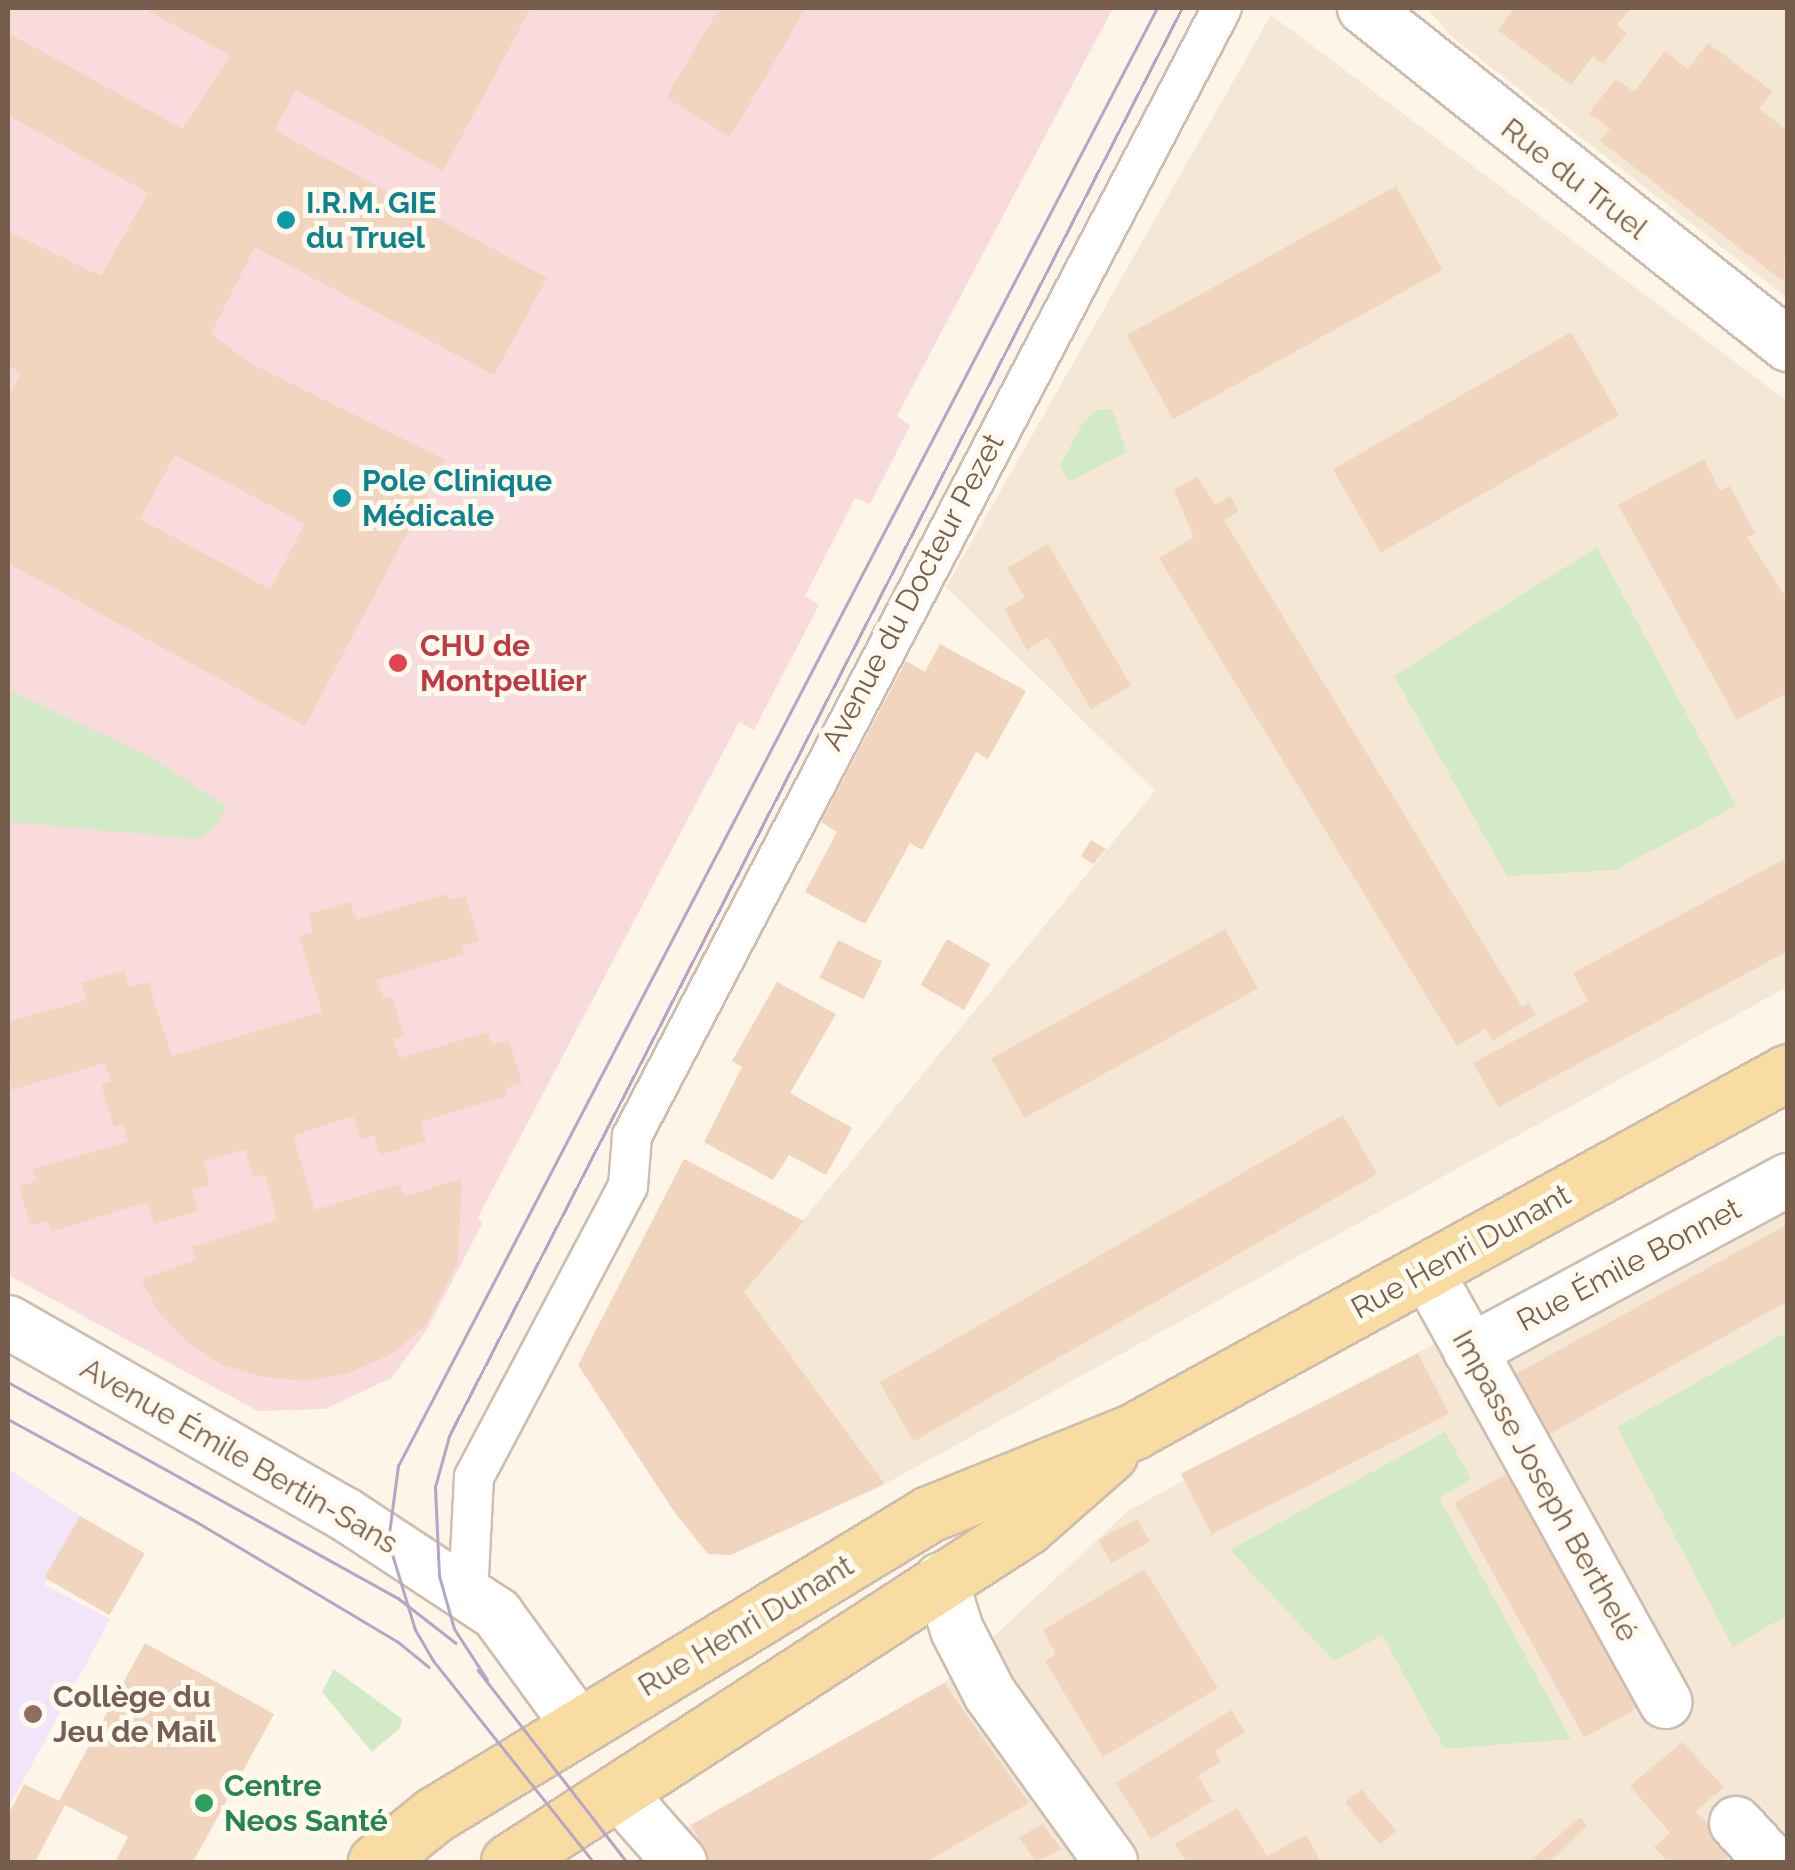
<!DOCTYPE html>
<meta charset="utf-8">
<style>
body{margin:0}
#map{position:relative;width:1795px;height:1870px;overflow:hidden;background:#fcf5e8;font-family:Raleway,sans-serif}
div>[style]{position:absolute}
.residential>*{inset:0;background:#f4e7d6}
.education>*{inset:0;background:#f2e4f9}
.medical>*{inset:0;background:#fadbdd}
.green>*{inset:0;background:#d3eac6}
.building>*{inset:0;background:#f1d5bf;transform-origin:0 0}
.roads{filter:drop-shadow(2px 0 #cebdae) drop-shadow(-2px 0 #cebdae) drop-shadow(0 2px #cebdae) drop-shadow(0 -2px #cebdae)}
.pedestrian>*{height:38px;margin:-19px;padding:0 19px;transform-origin:19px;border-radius:19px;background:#fff}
.minor>*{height:52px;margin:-26px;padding:0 26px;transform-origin:26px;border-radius:26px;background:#fff}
.primary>*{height:55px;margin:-27.5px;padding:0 27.5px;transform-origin:27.5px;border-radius:27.5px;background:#f9dca1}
.tram>*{height:2.5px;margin:-1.25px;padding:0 1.25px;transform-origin:1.25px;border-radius:1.25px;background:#b8a5c6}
.dots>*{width:28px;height:28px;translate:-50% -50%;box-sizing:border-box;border:5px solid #fff9ee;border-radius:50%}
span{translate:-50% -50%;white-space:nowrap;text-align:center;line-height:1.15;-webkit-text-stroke:10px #fff9ee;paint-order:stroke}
.street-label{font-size:30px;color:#765d4c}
.culture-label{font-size:30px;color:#0d838f;font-weight:700}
.left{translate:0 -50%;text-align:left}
.health-label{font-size:30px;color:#be3a42;font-weight:700}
.education-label{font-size:30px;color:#785e54;font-weight:700}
.leisure-label{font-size:30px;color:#27864d;font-weight:700}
.frame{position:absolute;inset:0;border:10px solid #765d4c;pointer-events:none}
</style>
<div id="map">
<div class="residential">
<div style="clip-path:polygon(1427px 8px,1787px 8px,1787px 298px,1451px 36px)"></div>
<div style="clip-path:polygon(1271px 15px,1787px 401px,1787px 987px,885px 1484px,744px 1292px,1155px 791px,946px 587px)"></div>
<div style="clip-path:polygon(1787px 1151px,1787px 1862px,697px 1862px,676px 1833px,944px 1683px,1128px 1511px)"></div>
</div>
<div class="education">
<div style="clip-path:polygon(8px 1469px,80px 1516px,44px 1585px,110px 1619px,8px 1809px)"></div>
</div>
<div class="medical">
<div style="clip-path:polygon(8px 8px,1113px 8px,897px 416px,910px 426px,870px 504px,855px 498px,805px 596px,819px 605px,754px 730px,739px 722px,478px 1217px,482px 1224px,426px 1331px,391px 1378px,325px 1409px,258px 1411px,8px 1275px)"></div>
</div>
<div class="green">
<div style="clip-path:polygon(1112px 409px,1126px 452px,1069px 482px,1060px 466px,1081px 426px,1095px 410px)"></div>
<div style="clip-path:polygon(1597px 547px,1736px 806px,1615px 870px,1507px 876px,1394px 676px)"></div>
<div style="clip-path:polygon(8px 689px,154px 759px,226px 806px,217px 826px,198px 839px,8px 822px)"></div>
<div style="clip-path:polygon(1787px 1332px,1787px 1615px,1733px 1647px,1617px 1427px)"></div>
<div style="clip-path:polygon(1445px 1432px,1471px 1479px,1439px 1498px,1571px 1739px,1445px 1749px,1382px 1635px,1334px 1661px,1230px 1550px)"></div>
<div style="clip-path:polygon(334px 1669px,402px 1719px,400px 1728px,372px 1752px,322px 1692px)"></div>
</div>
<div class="building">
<div style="clip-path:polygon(evenodd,142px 8px,531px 8px,443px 171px,296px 90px,274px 130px,547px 278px,494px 375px,255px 247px,211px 334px,250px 363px,446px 460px,305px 726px,8px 563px,8px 398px,21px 373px,8px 366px,8px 231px,101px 276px,148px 193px,8px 115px,8px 33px,183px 129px,230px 55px,142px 8px,175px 455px,305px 524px,270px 589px,140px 519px,175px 455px)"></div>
<div style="clip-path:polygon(719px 8px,806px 8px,730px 137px,666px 98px)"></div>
<div style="clip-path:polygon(1514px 8px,1631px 8px,1617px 25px,1627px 33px,1603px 64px,1593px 56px,1571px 85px,1498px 30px)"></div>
<div style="clip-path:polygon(1708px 43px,1773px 92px,1759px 109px,1788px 131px,1784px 282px,1600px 141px,1610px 129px,1589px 113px,1616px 79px,1634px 92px,1665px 51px,1688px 69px)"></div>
<div style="left:1396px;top:186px;width:96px;height:308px;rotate:61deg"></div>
<div style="left:1571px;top:332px;width:96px;height:275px;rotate:60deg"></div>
<div style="clip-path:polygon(1704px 459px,1720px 491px,1730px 486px,1755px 534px,1747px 537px,1788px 601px,1788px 692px,1737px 720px,1618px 505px)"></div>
<div style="clip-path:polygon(1197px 476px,1215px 505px,1230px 496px,1239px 511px,1224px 520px,1522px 1007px,1529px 1003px,1536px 1014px,1493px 1041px,1486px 1029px,1457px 1046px,1159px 558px,1194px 537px,1174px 490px)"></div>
<div style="clip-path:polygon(1048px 544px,1131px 686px,1091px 709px,1048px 637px,1027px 650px,1004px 609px,1025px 598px,1007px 568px)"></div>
<div style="clip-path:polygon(940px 644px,1026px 691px,988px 759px,976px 752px,922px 850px,910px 843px,865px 924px,805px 892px,837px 832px,821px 822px,906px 661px,925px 672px)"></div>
<div style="clip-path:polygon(1091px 840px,1106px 849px,1093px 864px,1081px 856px)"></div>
<div style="clip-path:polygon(1788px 857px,1788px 951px,1498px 1107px,1473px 1063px,1588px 1001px,1573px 973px)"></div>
<div style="clip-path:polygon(446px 894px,448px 900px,466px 896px,479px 941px,461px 946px,464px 954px,377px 980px,383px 999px,392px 996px,404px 1036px,393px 1039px,400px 1058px,488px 1032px,492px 1045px,509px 1040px,522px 1083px,506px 1088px,507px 1096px,420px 1122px,426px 1141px,380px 1155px,374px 1135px,361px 1139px,353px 1116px,293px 1136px,315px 1210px,400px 1184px,404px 1197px,462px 1178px,458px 1262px,426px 1324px,394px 1353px,346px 1374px,306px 1381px,264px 1377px,223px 1365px,188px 1343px,157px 1310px,141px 1279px,197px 1260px,192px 1247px,277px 1220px,265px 1174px,254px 1178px,245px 1149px,203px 1162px,210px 1185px,192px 1190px,198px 1211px,154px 1224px,147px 1202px,51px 1232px,48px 1221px,30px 1226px,19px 1186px,36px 1181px,33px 1169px,128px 1142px,123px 1124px,114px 1127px,101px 1084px,111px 1082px,105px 1063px,11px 1090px,8px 1022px,86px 1000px,81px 983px,124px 970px,128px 987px,148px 982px,172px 1056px,322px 1012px,299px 936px,313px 932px,308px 914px,350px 902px,357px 920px)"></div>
<div style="left:1225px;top:929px;width:68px;height:267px;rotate:61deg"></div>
<div style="left:947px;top:939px;width:50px;height:53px;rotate:30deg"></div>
<div style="left:838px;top:940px;width:49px;height:42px;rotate:26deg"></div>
<div style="clip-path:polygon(777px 982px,836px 1014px,790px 1093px,852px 1128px,826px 1175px,789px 1155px,773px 1180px,704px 1142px,742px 1067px,732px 1061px)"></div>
<div style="left:1343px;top:1115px;width:68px;height:535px;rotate:60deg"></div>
<div style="clip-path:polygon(684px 1159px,804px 1221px,744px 1292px,885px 1484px,731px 1555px,708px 1554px,675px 1513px,578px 1365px)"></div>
<div style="clip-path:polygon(1788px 1224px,1788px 1301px,1544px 1437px,1512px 1376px)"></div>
<div style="left:1418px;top:1353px;width:68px;height:266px;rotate:63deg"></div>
<div style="left:1512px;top:1471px;width:268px;height:66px;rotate:61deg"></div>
<div style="left:80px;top:1516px;width:75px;height:71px;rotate:30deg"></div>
<div style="left:1137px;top:1519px;width:26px;height:44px;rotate:61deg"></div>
<div style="clip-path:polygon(1144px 1569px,1218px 1688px,1103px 1757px,1045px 1661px,1056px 1654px,1043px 1630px)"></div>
<div style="clip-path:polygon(145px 1643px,274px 1714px,193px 1862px,115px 1862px,128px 1837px,65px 1805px,35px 1862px,8px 1862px,8px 1815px,24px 1784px,59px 1801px)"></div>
<div style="clip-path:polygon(944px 1683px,1029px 1803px,926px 1862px,697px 1862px,685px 1845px,699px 1839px,691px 1825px)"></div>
<div style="clip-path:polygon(1231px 1710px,1245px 1732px,1215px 1751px,1221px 1762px,1198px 1776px,1213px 1801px,1151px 1839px,1116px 1783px)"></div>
<div style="clip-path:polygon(1682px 1742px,1724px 1787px,1695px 1812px,1737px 1849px,1722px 1862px,1668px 1862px,1654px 1847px,1670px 1833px,1630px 1786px)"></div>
<div style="left:1361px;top:1789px;width:55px;height:21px;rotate:50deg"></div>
<div style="clip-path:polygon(1237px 1808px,1267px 1856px,1306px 1835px,1321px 1862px,1186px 1862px,1175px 1844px)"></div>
<div style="clip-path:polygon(1580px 1817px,1587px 1826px,1549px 1862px,1529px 1862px)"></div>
<div style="clip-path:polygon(1043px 1824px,1061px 1849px,1036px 1862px,1019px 1837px)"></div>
</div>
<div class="roads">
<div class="pedestrian">
<div style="left:468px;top:1595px;width:118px;rotate:-87.1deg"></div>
<div style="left:474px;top:1477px;width:329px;rotate:-62.1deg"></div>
<div style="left:628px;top:1186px;width:50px;rotate:-85.4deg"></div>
<div style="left:632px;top:1136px;width:1273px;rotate:-62.39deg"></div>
</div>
<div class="minor">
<div style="left:1364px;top:8px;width:542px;rotate:38.48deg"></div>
<div style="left:1426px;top:1270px;width:494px;rotate:61deg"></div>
<div style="left:8px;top:1322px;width:388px;rotate:29.7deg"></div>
<div style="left:345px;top:1514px;width:182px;rotate:33.3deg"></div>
<div style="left:497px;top:1614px;width:137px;rotate:53.9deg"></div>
<div style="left:1470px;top:1351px;width:361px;rotate:-28.3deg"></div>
<div style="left:941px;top:1579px;width:53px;rotate:72.6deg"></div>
<div style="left:957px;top:1630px;width:72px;rotate:62.7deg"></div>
<div style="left:990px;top:1694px;width:207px;rotate:54.2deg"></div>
<div style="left:618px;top:1792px;width:94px;rotate:48.5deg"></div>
<div style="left:1736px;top:1823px;width:53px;rotate:47.3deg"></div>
</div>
<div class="primary">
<div style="left:376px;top:1862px;width:75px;rotate:-39deg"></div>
<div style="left:434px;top:1815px;width:579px;rotate:-31.3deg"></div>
<div style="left:929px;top:1514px;width:221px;rotate:-22deg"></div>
<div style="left:1134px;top:1431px;width:746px;rotate:-28.76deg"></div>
<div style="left:509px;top:1862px;width:616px;rotate:-32.94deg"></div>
<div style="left:1026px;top:1527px;width:111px;rotate:-41.3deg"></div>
</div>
</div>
<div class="tram">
<div style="left:8px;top:1382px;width:446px;rotate:29deg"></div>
<div style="left:398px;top:1598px;width:73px;rotate:37.8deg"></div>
<div style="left:8px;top:1419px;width:215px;rotate:28.6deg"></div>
<div style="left:197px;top:1522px;width:233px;rotate:30.8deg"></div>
<div style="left:397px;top:1641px;width:41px;rotate:39.1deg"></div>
<div style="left:478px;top:1670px;width:243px;rotate:52.2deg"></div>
<div style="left:487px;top:1680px;width:61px;rotate:-122.9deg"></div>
<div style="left:454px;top:1629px;width:55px;rotate:-105.8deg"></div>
<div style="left:439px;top:1576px;width:89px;rotate:-92.6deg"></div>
<div style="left:435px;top:1487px;width:53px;rotate:-74.6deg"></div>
<div style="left:449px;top:1436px;width:1605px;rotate:-62.83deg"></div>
<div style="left:593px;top:1862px;width:257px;rotate:-128.5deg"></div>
<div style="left:433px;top:1661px;width:36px;rotate:-120deg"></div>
<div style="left:415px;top:1630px;width:93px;rotate:-106.9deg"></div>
<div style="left:388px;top:1541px;width:76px;rotate:-82.4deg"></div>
<div style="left:398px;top:1466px;width:1644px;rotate:-62.5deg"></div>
</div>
<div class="dots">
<div style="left:286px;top:220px;background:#0f9aa8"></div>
<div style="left:342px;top:498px;background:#0f9aa8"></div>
<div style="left:398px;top:663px;background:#e0444e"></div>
<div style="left:33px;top:1714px;background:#8d6e63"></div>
<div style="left:204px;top:1803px;background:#2e9e5b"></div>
</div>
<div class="street-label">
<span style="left:1574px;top:179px;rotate:38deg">Rue du Truel</span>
<span style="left:913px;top:592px;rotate:-62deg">Avenue du Docteur Pezet</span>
<span style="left:1461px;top:1252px;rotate:-29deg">Rue Henri Dunant</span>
<span style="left:1629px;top:1265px;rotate:-28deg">Rue Émile Bonnet</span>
<span style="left:239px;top:1456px;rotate:30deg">Avenue Émile Bertin-Sans</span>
<span style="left:1545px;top:1486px;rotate:61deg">Impasse Joseph Berthelé</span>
<span style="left:746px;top:1626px;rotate:-31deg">Rue Henri Dunant</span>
</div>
<div class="culture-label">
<span class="left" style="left:306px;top:220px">I.R.M. GIE<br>du Truel</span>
<span class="left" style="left:362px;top:498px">Pole Clinique<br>Médicale</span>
</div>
<div class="health-label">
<span class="left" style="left:420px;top:663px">CHU de<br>Montpellier</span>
</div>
<div class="education-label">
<span class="left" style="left:53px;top:1714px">Collège du<br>Jeu de Mail</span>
</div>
<div class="leisure-label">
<span class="left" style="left:224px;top:1803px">Centre<br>Neos Santé</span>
</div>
<div class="frame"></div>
</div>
